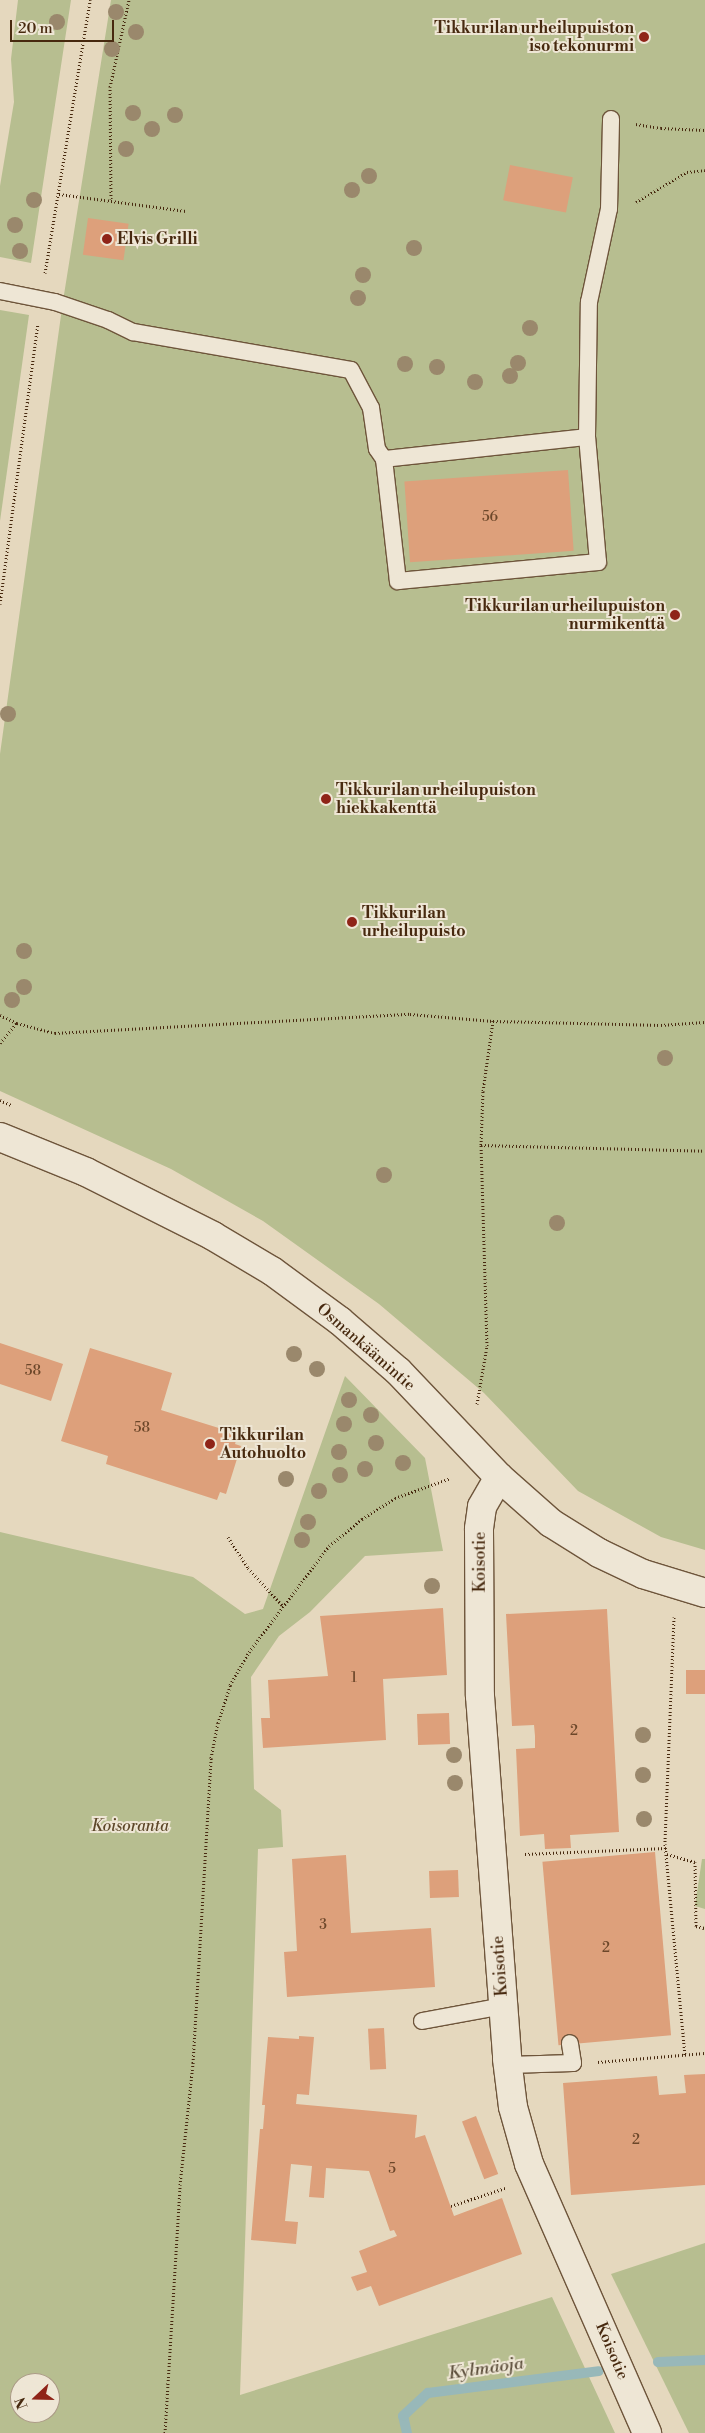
<!DOCTYPE html>
<meta charset="utf-8">
<style>
body{margin:0}
#map{position:relative;width:705px;height:2433px;overflow:hidden;background:#e5d8be;font-family:"Libre Bodoni",serif}
div>[style]{position:absolute}
.green>*{inset:0;background:#b7be90}
.stream>*{height:10px;margin:-5px;padding:0 5px;transform-origin:5px;border-radius:5px;background:#98b8b9}
.building>*{inset:0;background:#dda07b;transform-origin:0 0}
.path>*{height:3px;margin-top:-1.5px;transform-origin:0;background:repeating-linear-gradient(90deg,#47290f 0 1px,transparent 0 3.5px)}
.roads{filter:drop-shadow(1px 0 #6e553b) drop-shadow(-1px 0 #6e553b) drop-shadow(0 1px #6e553b) drop-shadow(0 -1px #6e553b)}
.service>*{height:16px;margin:-8px;padding:0 8px;transform-origin:8px;border-radius:8px;background:#eee6d5}
.minor>*{height:28px;margin:-14px;padding:0 14px;transform-origin:14px;border-radius:14px;background:#eee6d5}
.tertiary>*{height:28px;margin:-14px;padding:0 14px;transform-origin:14px;border-radius:14px;background:#eee6d5}
.trees>*{width:16px;height:16px;margin:-8px;border-radius:50%;background:#9a886c}
.dots>*{width:14px;height:14px;translate:-50% -50%;box-sizing:border-box;border:2px solid #eee6d5;border-radius:50%}
span{translate:-50% -50%;white-space:nowrap;text-align:center;line-height:1.15;-webkit-text-stroke:4px #eee6d5;paint-order:stroke}
.number-label{font-size:14px;color:#6c472a}
.number-label span{-webkit-text-stroke-width:0}
.poi-label{font-size:16px;color:#47290f;font-weight:700}
.right{translate:-100% -50%;text-align:right}
.left{translate:0 -50%;text-align:left}
.street-label{font-size:16px;color:#47290f}
.park-label{font-size:16px;color:#5d4729;font-style:italic}
.water-label{font-size:18px;color:#5b4d3a;font-style:italic}
.north{position:absolute;left:10px;top:2373px;width:50px;height:50px;box-sizing:border-box;background:#eee6d5;border:1px solid #ab9a86;border-radius:50%;rotate:249deg;font-size:14px;font-weight:700;line-height:20px;text-align:center;color:#47290f}
.north::after{content:'';display:block;margin:auto;width:18px;height:22px;background:#8f2418;clip-path:polygon(50% 0,100% 100%,50% 72%,0 100%)}
.scale{position:absolute;left:10px;top:20px;width:104px;height:22px;box-sizing:border-box;border:2px solid #47290f;border-top:0;padding-left:6px;font-size:15px;line-height:18px;white-space:nowrap;color:#47290f;-webkit-text-stroke:4px #eee6d5;paint-order:stroke}
</style>
<div id="map">
<div class="green">
<div style="clip-path:polygon(18px 0,71px 0,31px 263px,0 257px,0 186px,14px 102px,11px 59px)"></div>
<div style="clip-path:polygon(111px 0,705px 0,705px 1550px,661px 1537px,578px 1491px,484px 1393px,379px 1304px,263px 1221px,171px 1169px,0 1091px,0 754px,63px 301px)"></div>
<div style="clip-path:polygon(0 310px,29px 315px,0 521px)"></div>
<div style="clip-path:polygon(evenodd,345px 1376px,425px 1458px,443px 1551px,365px 1556px,310px 1612px,279px 1636px,251px 1677px,254px 1789px,281px 1810px,283px 1847px,258px 1849px,240px 2395px,552px 2297px,615px 2433px,0 2433px,0 1532px,193px 1577px,245px 1614px,263px 1609px,345px 1376px,20px 2383px,50px 2383px,50px 2413px,20px 2413px,20px 2383px)"></div>
<div style="clip-path:polygon(702px 1859px,705px 1859px,705px 1909px,695px 1906px)"></div>
<div style="clip-path:polygon(705px 2243px,705px 2433px,689px 2433px,611px 2274px)"></div>
</div>
<div class="stream">
<div style="left:658px;top:2362px;width:47px;rotate:-2.4deg"></div>
<div style="left:407px;top:2433px;width:17px;rotate:-103deg"></div>
<div style="left:403px;top:2416px;width:34px;rotate:-43deg"></div>
<div style="left:428px;top:2393px;width:172px;rotate:-7.3deg"></div>
</div>
<div class="building">
<div style="left:510px;top:165px;width:64px;height:36px;rotate:11deg"></div>
<div style="left:88px;top:218px;width:41px;height:37px;rotate:8deg"></div>
<div style="left:568px;top:470px;width:81px;height:164px;rotate:86deg"></div>
<div style="clip-path:polygon(0 1343px,63px 1364px,51px 1401px,0 1384px)"></div>
<div style="clip-path:polygon(90px 1348px,172px 1373px,161px 1410px,238px 1434px,235px 1444px,241px 1446px,226px 1494px,220px 1492px,217px 1500px,106px 1464px,108px 1456px,61px 1441px)"></div>
<div style="clip-path:polygon(443px 1608px,447px 1675px,383px 1679px,386px 1740px,263px 1748px,261px 1718px,270px 1718px,268px 1680px,328px 1676px,320px 1616px)"></div>
<div style="clip-path:polygon(607px 1609px,619px 1832px,570px 1835px,571px 1848px,545px 1849px,544px 1834px,520px 1836px,516px 1749px,535px 1748px,535px 1736px,534px 1725px,512px 1726px,506px 1614px)"></div>
<div style="left:705px;top:1670px;width:24px;height:19px;rotate:90deg"></div>
<div style="left:449px;top:1713px;width:31px;height:32px;rotate:88deg"></div>
<div style="left:655px;top:1852px;width:184px;height:113px;rotate:85deg"></div>
<div style="clip-path:polygon(346px 1855px,351px 1933px,431px 1928px,435px 1987px,287px 1997px,284px 1952px,297px 1951px,292px 1859px)"></div>
<div style="left:458px;top:1870px;width:27px;height:29px;rotate:88deg"></div>
<div style="left:384px;top:2028px;width:41px;height:16px;rotate:87deg"></div>
<div style="clip-path:polygon(299px 2036px,314px 2037px,309px 2095px,297px 2094px,296px 2104px,417px 2115px,415px 2138px,425px 2135px,454px 2216px,502px 2198px,522px 2254px,379px 2306px,371px 2286px,357px 2291px,351px 2277px,367px 2272px,359px 2251px,397px 2236px,394px 2230px,390px 2231px,369px 2171px,326px 2168px,324px 2198px,309px 2197px,312px 2166px,291px 2164px,285px 2221px,298px 2222px,296px 2244px,251px 2240px,260px 2129px,263px 2129px,265px 2105px,262px 2105px,268px 2037px,299px 2039px)"></div>
<div style="clip-path:polygon(705px 2074px,705px 2185px,571px 2195px,563px 2083px,657px 2076px,659px 2095px,686px 2093px,684px 2075px)"></div>
<div style="left:476px;top:2116px;width:62px;height:15px;rotate:69deg"></div>
</div>
<div class="path">
<div style="left:636px;top:124px;width:25px;rotate:9deg"></div>
<div style="left:661px;top:128px;width:44px;rotate:2.6deg"></div>
<div style="left:59px;top:194px;width:128px;rotate:7.6deg"></div>
<div style="left:111px;top:199px;width:112px;rotate:-90.5deg"></div>
<div style="left:110px;top:87px;width:89px;rotate:-77.7deg"></div>
<div style="left:636px;top:202px;width:59px;rotate:-30.5deg"></div>
<div style="left:687px;top:172px;width:18px;rotate:-6deg"></div>
<div style="left:45px;top:273px;width:277px;rotate:-80.6deg"></div>
<div style="left:0;top:604px;width:283px;rotate:-82.3deg"></div>
<div style="left:0;top:1015px;width:19px;rotate:25deg"></div>
<div style="left:17px;top:1023px;width:39px;rotate:15deg"></div>
<div style="left:55px;top:1033px;width:356px;rotate:-3.1deg"></div>
<div style="left:410px;top:1014px;width:83px;rotate:4.8deg"></div>
<div style="left:0;top:1043px;width:26px;rotate:-50deg"></div>
<div style="left:0;top:1100px;width:12px;rotate:24deg"></div>
<div style="left:481px;top:1145px;width:224px;rotate:1.5deg"></div>
<div style="left:477px;top:1404px;width:59px;rotate:-80.2deg"></div>
<div style="left:487px;top:1346px;width:201px;rotate:-91.7deg"></div>
<div style="left:481px;top:1145px;width:54px;rotate:-87.9deg"></div>
<div style="left:483px;top:1091px;width:71px;rotate:-81.9deg"></div>
<div style="left:493px;top:1021px;width:168px;rotate:1.4deg"></div>
<div style="left:661px;top:1025px;width:44px;rotate:-3.9deg"></div>
<div style="left:228px;top:1537px;width:37px;rotate:57deg"></div>
<div style="left:248px;top:1568px;width:52px;rotate:47.4deg"></div>
<div style="left:674px;top:1617px;width:227px;rotate:92.3deg"></div>
<div style="left:665px;top:1844px;width:213px;rotate:84.6deg"></div>
<div style="left:525px;top:1854px;width:141px;rotate:-2.4deg"></div>
<div style="left:667px;top:1854px;width:29px;rotate:16deg"></div>
<div style="left:695px;top:1862px;width:64px;rotate:89.1deg"></div>
<div style="left:696px;top:1926px;width:9px;rotate:13deg"></div>
<div style="left:598px;top:2062px;width:107px;rotate:-4.8deg"></div>
<div style="left:451px;top:2206px;width:57px;rotate:-18.4deg"></div>
<div style="left:165px;top:2433px;width:248px;rotate:-86.5deg"></div>
<div style="left:180px;top:2185px;width:123px;rotate:-83.9deg"></div>
<div style="left:193px;top:2063px;width:306px;rotate:-86.6deg"></div>
<div style="left:211px;top:1758px;width:36px;rotate:-79deg"></div>
<div style="left:218px;top:1723px;width:40px;rotate:-72deg"></div>
<div style="left:230px;top:1685px;width:38px;rotate:-60deg"></div>
<div style="left:249px;top:1652px;width:133px;rotate:-53deg"></div>
<div style="left:329px;top:1546px;width:43px;rotate:-39.3deg"></div>
<div style="left:362px;top:1519px;width:39px;rotate:-32deg"></div>
<div style="left:395px;top:1498px;width:59px;rotate:-19.7deg"></div>
</div>
<div class="roads">
<div class="service">
<div style="left:0;top:291px;width:56px;rotate:11.3deg"></div>
<div style="left:55px;top:302px;width:56px;rotate:18.8deg"></div>
<div style="left:108px;top:320px;width:28px;rotate:26deg"></div>
<div style="left:133px;top:332px;width:221px;rotate:9.9deg"></div>
<div style="left:351px;top:370px;width:43px;rotate:62.2deg"></div>
<div style="left:371px;top:408px;width:41px;rotate:81.7deg"></div>
<div style="left:377px;top:449px;width:12px;rotate:55deg"></div>
<div style="left:384px;top:459px;width:204px;rotate:-6.2deg"></div>
<div style="left:384px;top:459px;width:123px;rotate:83.5deg"></div>
<div style="left:398px;top:581px;width:201px;rotate:-5.4deg"></div>
<div style="left:598px;top:562px;width:125px;rotate:-95deg"></div>
<div style="left:587px;top:437px;width:135px;rotate:-89.2deg"></div>
<div style="left:589px;top:302px;width:95px;rotate:-77.9deg"></div>
<div style="left:609px;top:209px;width:90px;rotate:-88.7deg"></div>
<div style="left:422px;top:2021px;width:82px;rotate:-10.5deg"></div>
<div style="left:508px;top:2065px;width:65px;rotate:-1.8deg"></div>
<div style="left:573px;top:2063px;width:20px;rotate:-99deg"></div>
</div>
<div class="minor">
<div style="left:499px;top:1477px;width:34px;rotate:120deg"></div>
<div style="left:482px;top:1507px;width:22px;rotate:98deg"></div>
<div style="left:479px;top:1529px;width:167px;rotate:89.7deg"></div>
<div style="left:480px;top:1696px;width:364px;rotate:85.7deg"></div>
<div style="left:507px;top:2059px;width:48px;rotate:82.9deg"></div>
<div style="left:513px;top:2107px;width:59px;rotate:74.3deg"></div>
<div style="left:529px;top:2164px;width:294px;rotate:66.3deg"></div>
</div>
<div class="tertiary">
<div style="left:0;top:1137px;width:93px;rotate:22.1deg"></div>
<div style="left:86px;top:1172px;width:142px;rotate:26.7deg"></div>
<div style="left:213px;top:1236px;width:69px;rotate:30.7deg"></div>
<div style="left:272px;top:1271px;width:84px;rotate:36.3deg"></div>
<div style="left:340px;top:1321px;width:77px;rotate:40.8deg"></div>
<div style="left:398px;top:1371px;width:146px;rotate:46.4deg"></div>
<div style="left:499px;top:1477px;width:69px;rotate:41.5deg"></div>
<div style="left:551px;top:1523px;width:57px;rotate:32deg"></div>
<div style="left:599px;top:1553px;width:49px;rotate:25.5deg"></div>
<div style="left:643px;top:1574px;width:65px;rotate:17deg"></div>
</div>
</div>
<div class="trees">
<div style="left:116px;top:12px"></div>
<div style="left:57px;top:22px"></div>
<div style="left:136px;top:32px"></div>
<div style="left:112px;top:49px"></div>
<div style="left:133px;top:113px"></div>
<div style="left:175px;top:115px"></div>
<div style="left:152px;top:129px"></div>
<div style="left:126px;top:149px"></div>
<div style="left:369px;top:176px"></div>
<div style="left:352px;top:190px"></div>
<div style="left:34px;top:200px"></div>
<div style="left:15px;top:225px"></div>
<div style="left:414px;top:248px"></div>
<div style="left:20px;top:251px"></div>
<div style="left:363px;top:275px"></div>
<div style="left:358px;top:298px"></div>
<div style="left:530px;top:328px"></div>
<div style="left:518px;top:363px"></div>
<div style="left:405px;top:364px"></div>
<div style="left:437px;top:367px"></div>
<div style="left:510px;top:376px"></div>
<div style="left:475px;top:382px"></div>
<div style="left:8px;top:714px"></div>
<div style="left:24px;top:951px"></div>
<div style="left:24px;top:987px"></div>
<div style="left:12px;top:1000px"></div>
<div style="left:665px;top:1058px"></div>
<div style="left:384px;top:1175px"></div>
<div style="left:557px;top:1223px"></div>
<div style="left:294px;top:1354px"></div>
<div style="left:317px;top:1369px"></div>
<div style="left:349px;top:1400px"></div>
<div style="left:371px;top:1415px"></div>
<div style="left:344px;top:1424px"></div>
<div style="left:376px;top:1443px"></div>
<div style="left:339px;top:1452px"></div>
<div style="left:403px;top:1463px"></div>
<div style="left:365px;top:1469px"></div>
<div style="left:340px;top:1475px"></div>
<div style="left:286px;top:1479px"></div>
<div style="left:319px;top:1491px"></div>
<div style="left:308px;top:1522px"></div>
<div style="left:302px;top:1540px"></div>
<div style="left:432px;top:1586px"></div>
<div style="left:643px;top:1735px"></div>
<div style="left:454px;top:1755px"></div>
<div style="left:643px;top:1775px"></div>
<div style="left:455px;top:1783px"></div>
<div style="left:644px;top:1819px"></div>
</div>
<div class="dots">
<div style="left:644px;top:37px;background:#8f2418"></div>
<div style="left:107px;top:239px;background:#8f2418"></div>
<div style="left:675px;top:615px;background:#8f2418"></div>
<div style="left:326px;top:799px;background:#8f2418"></div>
<div style="left:352px;top:922px;background:#8f2418"></div>
<div style="left:210px;top:1444px;background:#8f2418"></div>
</div>
<div class="number-label">
<span style="left:490px;top:517px">56</span>
<span style="left:33px;top:1371px">58</span>
<span style="left:142px;top:1428px">58</span>
<span style="left:354px;top:1678px">1</span>
<span style="left:574px;top:1731px">2</span>
<span style="left:323px;top:1925px">3</span>
<span style="left:606px;top:1948px">2</span>
<span style="left:636px;top:2140px">2</span>
<span style="left:392px;top:2169px">5</span>
</div>
<div class="poi-label">
<span class="right" style="left:634px;top:37px">Tikkurilan urheilupuiston<br>iso tekonurmi</span>
<span class="left" style="left:117px;top:239px">Elvis Grilli</span>
<span class="right" style="left:665px;top:615px">Tikkurilan urheilupuiston<br>nurmikenttä</span>
<span class="left" style="left:336px;top:799px">Tikkurilan urheilupuiston<br>hiekkakenttä</span>
<span class="left" style="left:362px;top:922px">Tikkurilan<br>urheilupuisto</span>
<span class="left" style="left:220px;top:1444px">Tikkurilan<br>Autohuolto</span>
</div>
<div class="street-label">
<span style="left:366px;top:1347px;rotate:41deg">Osmankäämintie</span>
<span style="left:480px;top:1562px;rotate:-90deg">Koisotie</span>
<span style="left:500px;top:1966px;rotate:-94deg">Koisotie</span>
<span style="left:612px;top:2351px;rotate:67deg">Koisotie</span>
</div>
<div class="park-label">
<span style="left:130px;top:1826px">Koisoranta</span>
</div>
<div class="water-label">
<span style="left:486px;top:2369px;rotate:-8deg">Kylmäoja</span>
</div>
<div class="north">N</div>
<div class="scale">20 m</div>
</div>
